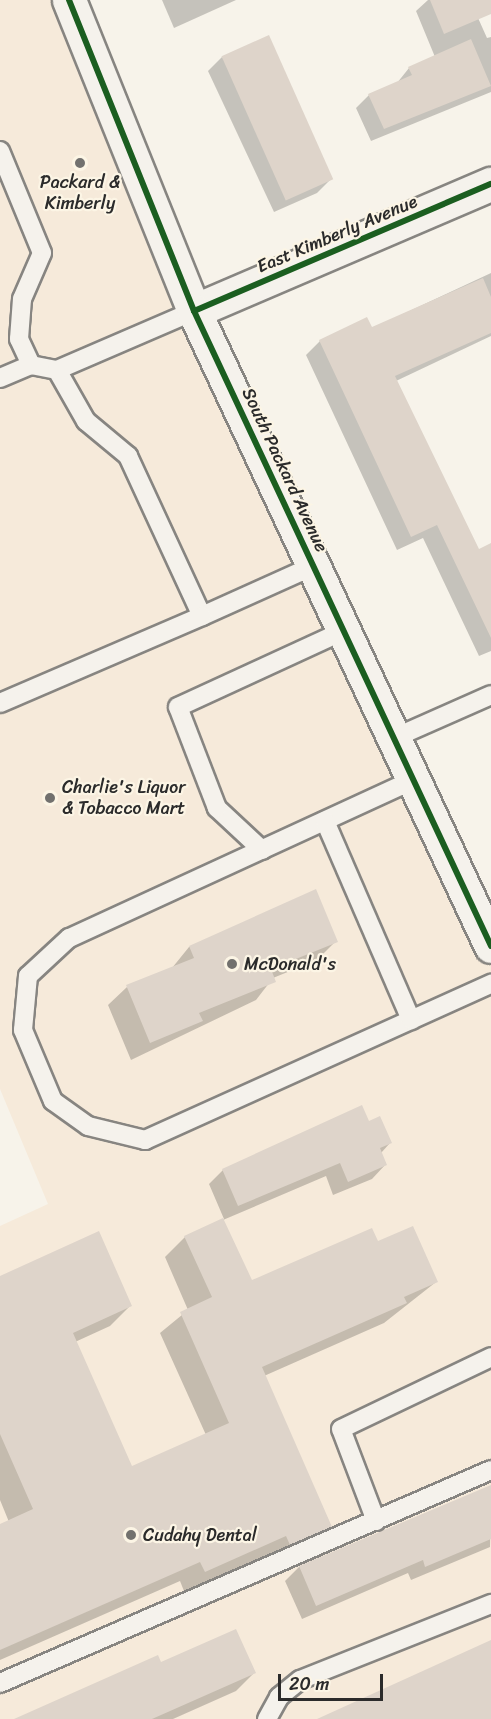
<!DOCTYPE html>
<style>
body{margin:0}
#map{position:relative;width:491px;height:1719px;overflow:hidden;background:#f7f3ea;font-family:Sriracha,sans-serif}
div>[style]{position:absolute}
.built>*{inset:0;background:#f6eada}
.shadow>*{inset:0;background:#0003}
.building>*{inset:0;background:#ded4ca;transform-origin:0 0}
.roads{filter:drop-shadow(2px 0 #878581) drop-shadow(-2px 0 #878581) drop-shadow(0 2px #878581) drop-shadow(0 -2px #878581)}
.service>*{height:18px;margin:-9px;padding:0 9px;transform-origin:9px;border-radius:9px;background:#f5f2ec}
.minor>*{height:33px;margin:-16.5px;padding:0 16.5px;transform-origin:16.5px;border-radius:16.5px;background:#f5f2ec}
.tertiary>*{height:33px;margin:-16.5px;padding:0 16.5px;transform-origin:16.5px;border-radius:16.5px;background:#f5f2ec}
.cycleway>*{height:6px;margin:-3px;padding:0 3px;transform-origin:3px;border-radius:3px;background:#1b5e20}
.dots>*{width:16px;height:16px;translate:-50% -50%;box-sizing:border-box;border:3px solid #fcf5e5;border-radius:50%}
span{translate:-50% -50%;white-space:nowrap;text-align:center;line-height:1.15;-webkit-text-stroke:4.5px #fcf5e5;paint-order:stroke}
.poi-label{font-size:18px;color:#2b2b2b}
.left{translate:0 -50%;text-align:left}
.street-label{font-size:18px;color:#2b2b2b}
.scale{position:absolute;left:278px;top:1674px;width:105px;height:27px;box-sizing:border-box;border:3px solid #2b2b2b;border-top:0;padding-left:8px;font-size:18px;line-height:21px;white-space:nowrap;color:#2b2b2b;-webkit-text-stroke:4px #fcf5e5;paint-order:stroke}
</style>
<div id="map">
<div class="built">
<div style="clip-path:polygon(0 0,69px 0,491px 946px,491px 1719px,0 1719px,0 1226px,48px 1204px,0 1089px)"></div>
</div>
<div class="shadow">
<div style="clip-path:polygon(162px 0,236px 0,174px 28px)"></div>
<div style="clip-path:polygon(428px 0,470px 0,487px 38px,491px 37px,491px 92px,371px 141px,356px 108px,369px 95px,397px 83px,409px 68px,435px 57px,416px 11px)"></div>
<div style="clip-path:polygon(222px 57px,331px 179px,317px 193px,274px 212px,208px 71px)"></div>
<div style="clip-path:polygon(491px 273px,491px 336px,396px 381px,478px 551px,491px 545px,491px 651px,479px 656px,423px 538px,397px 550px,306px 355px,320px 341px,371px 329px)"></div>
<div style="clip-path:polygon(336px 941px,317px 960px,273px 978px,256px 1000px,131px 1060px,108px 1005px,127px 987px,172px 968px,189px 947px)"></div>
<div style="clip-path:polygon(368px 1123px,390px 1143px,381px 1153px,386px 1164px,372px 1179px,333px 1195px,326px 1176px,223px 1220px,252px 1282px,378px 1243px,436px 1282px,384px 1323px,264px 1376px,331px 1526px,310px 1547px,269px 1565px,265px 1556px,184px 1591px,180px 1581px,0 1660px,0 1526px,9px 1522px,0 1500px,0 1278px,131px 1305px,110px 1326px,75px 1342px,131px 1468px,206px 1435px,160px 1333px,188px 1310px,165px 1257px,185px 1237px,224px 1219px,209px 1184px,223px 1170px)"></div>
<div style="clip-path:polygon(485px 1489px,491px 1503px,490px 1547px,411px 1580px,408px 1573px,302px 1619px,285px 1581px,299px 1567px)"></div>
<div style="clip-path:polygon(160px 1664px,254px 1673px,236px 1691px,173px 1719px,30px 1719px)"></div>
</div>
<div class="building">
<div style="clip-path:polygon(430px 0,491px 0,491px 14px,444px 34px)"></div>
<div style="left:269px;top:35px;width:158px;height:52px;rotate:66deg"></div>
<div style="clip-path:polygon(471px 39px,491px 86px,384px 129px,368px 94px,412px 75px,408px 67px)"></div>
<div style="clip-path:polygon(483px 278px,491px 297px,491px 333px,395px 376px,479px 549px,491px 543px,491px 638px,437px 525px,411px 537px,319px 340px,367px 317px,372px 327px)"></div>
<div style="clip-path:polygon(316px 889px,338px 942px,271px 969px,276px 982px,199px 1013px,203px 1021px,150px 1043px,126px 985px,194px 958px,189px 946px)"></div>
<div style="clip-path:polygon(362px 1105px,369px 1121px,380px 1116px,392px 1143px,380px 1148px,387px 1165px,348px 1182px,340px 1163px,238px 1206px,222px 1169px)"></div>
<div style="clip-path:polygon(223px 1218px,252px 1280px,372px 1228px,378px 1241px,413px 1226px,438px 1282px,404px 1297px,407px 1303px,262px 1367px,332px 1527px,290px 1545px,286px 1536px,205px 1572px,200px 1562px,0 1650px,0 1524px,33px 1509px,0 1434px,0 1276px,99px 1231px,132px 1306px,73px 1333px,132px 1466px,229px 1423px,180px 1312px,212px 1297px,184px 1236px)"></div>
<div style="clip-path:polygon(491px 1485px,491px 1539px,425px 1567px,423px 1560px,316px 1606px,299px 1566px)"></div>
<div style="clip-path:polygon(236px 1629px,256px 1673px,152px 1719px,14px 1719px,158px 1655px,161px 1662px)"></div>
<div style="clip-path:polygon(491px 1640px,491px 1719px,317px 1719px)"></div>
</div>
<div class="roads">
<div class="service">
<div style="left:0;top:151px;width:110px;rotate:67.6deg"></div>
<div style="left:42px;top:253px;width:50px;rotate:113.5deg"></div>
<div style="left:22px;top:299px;width:40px;rotate:94.3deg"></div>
<div style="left:19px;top:339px;width:29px;rotate:65deg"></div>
<div style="left:31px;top:365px;width:26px;rotate:11deg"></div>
<div style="left:57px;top:370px;width:59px;rotate:60.4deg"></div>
<div style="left:86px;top:421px;width:55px;rotate:39.8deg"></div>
<div style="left:128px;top:456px;width:176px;rotate:65.2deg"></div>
<div style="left:202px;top:616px;width:122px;rotate:-24.2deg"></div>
<div style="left:57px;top:370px;width:149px;rotate:-23.3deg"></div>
<div style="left:0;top:378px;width:34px;rotate:-23deg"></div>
<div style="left:0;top:703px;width:220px;rotate:-23.3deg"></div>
<div style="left:394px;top:738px;width:106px;rotate:-23.9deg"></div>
<div style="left:413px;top:780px;width:379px;rotate:155.3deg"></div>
<div style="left:69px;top:938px;width:56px;rotate:137.2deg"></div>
<div style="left:28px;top:976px;width:54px;rotate:95.3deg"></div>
<div style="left:23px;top:1030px;width:77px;rotate:67.1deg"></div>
<div style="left:53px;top:1101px;width:43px;rotate:35.5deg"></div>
<div style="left:88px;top:1126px;width:59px;rotate:13.8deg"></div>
<div style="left:145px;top:1140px;width:380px;rotate:-24.3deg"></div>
<div style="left:325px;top:821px;width:217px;rotate:66.6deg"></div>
<div style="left:262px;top:850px;width:62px;rotate:-137deg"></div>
<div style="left:217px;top:808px;width:108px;rotate:-111.1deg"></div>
<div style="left:178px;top:707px;width:182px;rotate:-24.7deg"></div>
<div style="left:376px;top:1521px;width:98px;rotate:-110.8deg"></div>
<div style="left:341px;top:1429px;width:166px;rotate:-25.6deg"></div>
<div style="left:0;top:1683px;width:535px;rotate:-23.45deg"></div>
<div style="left:267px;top:1719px;width:25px;rotate:-61deg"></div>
<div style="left:279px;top:1697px;width:27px;rotate:-39deg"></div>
<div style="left:300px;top:1680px;width:206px;rotate:-21.7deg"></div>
</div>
<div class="minor">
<div style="left:194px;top:311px;width:323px;rotate:-23.2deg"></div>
</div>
<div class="tertiary">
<div style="left:69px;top:0;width:335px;rotate:68.1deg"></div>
<div style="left:194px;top:311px;width:701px;rotate:64.93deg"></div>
</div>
</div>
<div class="cycleway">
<div style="left:69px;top:0;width:335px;rotate:68.1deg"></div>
<div style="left:194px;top:311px;width:701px;rotate:64.93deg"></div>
<div style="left:194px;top:311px;width:323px;rotate:-23.2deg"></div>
</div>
<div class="dots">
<div style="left:80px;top:163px;background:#72716e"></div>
<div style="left:50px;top:798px;background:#72716e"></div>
<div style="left:232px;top:964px;background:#72716e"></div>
<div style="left:131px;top:1535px;background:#72716e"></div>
</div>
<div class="poi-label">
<span style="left:80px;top:193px">Packard &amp;<br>Kimberly</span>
<span class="left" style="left:62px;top:798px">Charlie's Liquor<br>&amp; Tobacco Mart</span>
<span class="left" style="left:244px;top:964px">McDonald's</span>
<span class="left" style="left:143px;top:1535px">Cudahy Dental</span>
</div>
<div class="street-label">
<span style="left:337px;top:234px;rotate:-23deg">East Kimberly Avenue</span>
<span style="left:285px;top:470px;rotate:65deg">South Packard Avenue</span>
</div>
<div class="scale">20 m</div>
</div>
